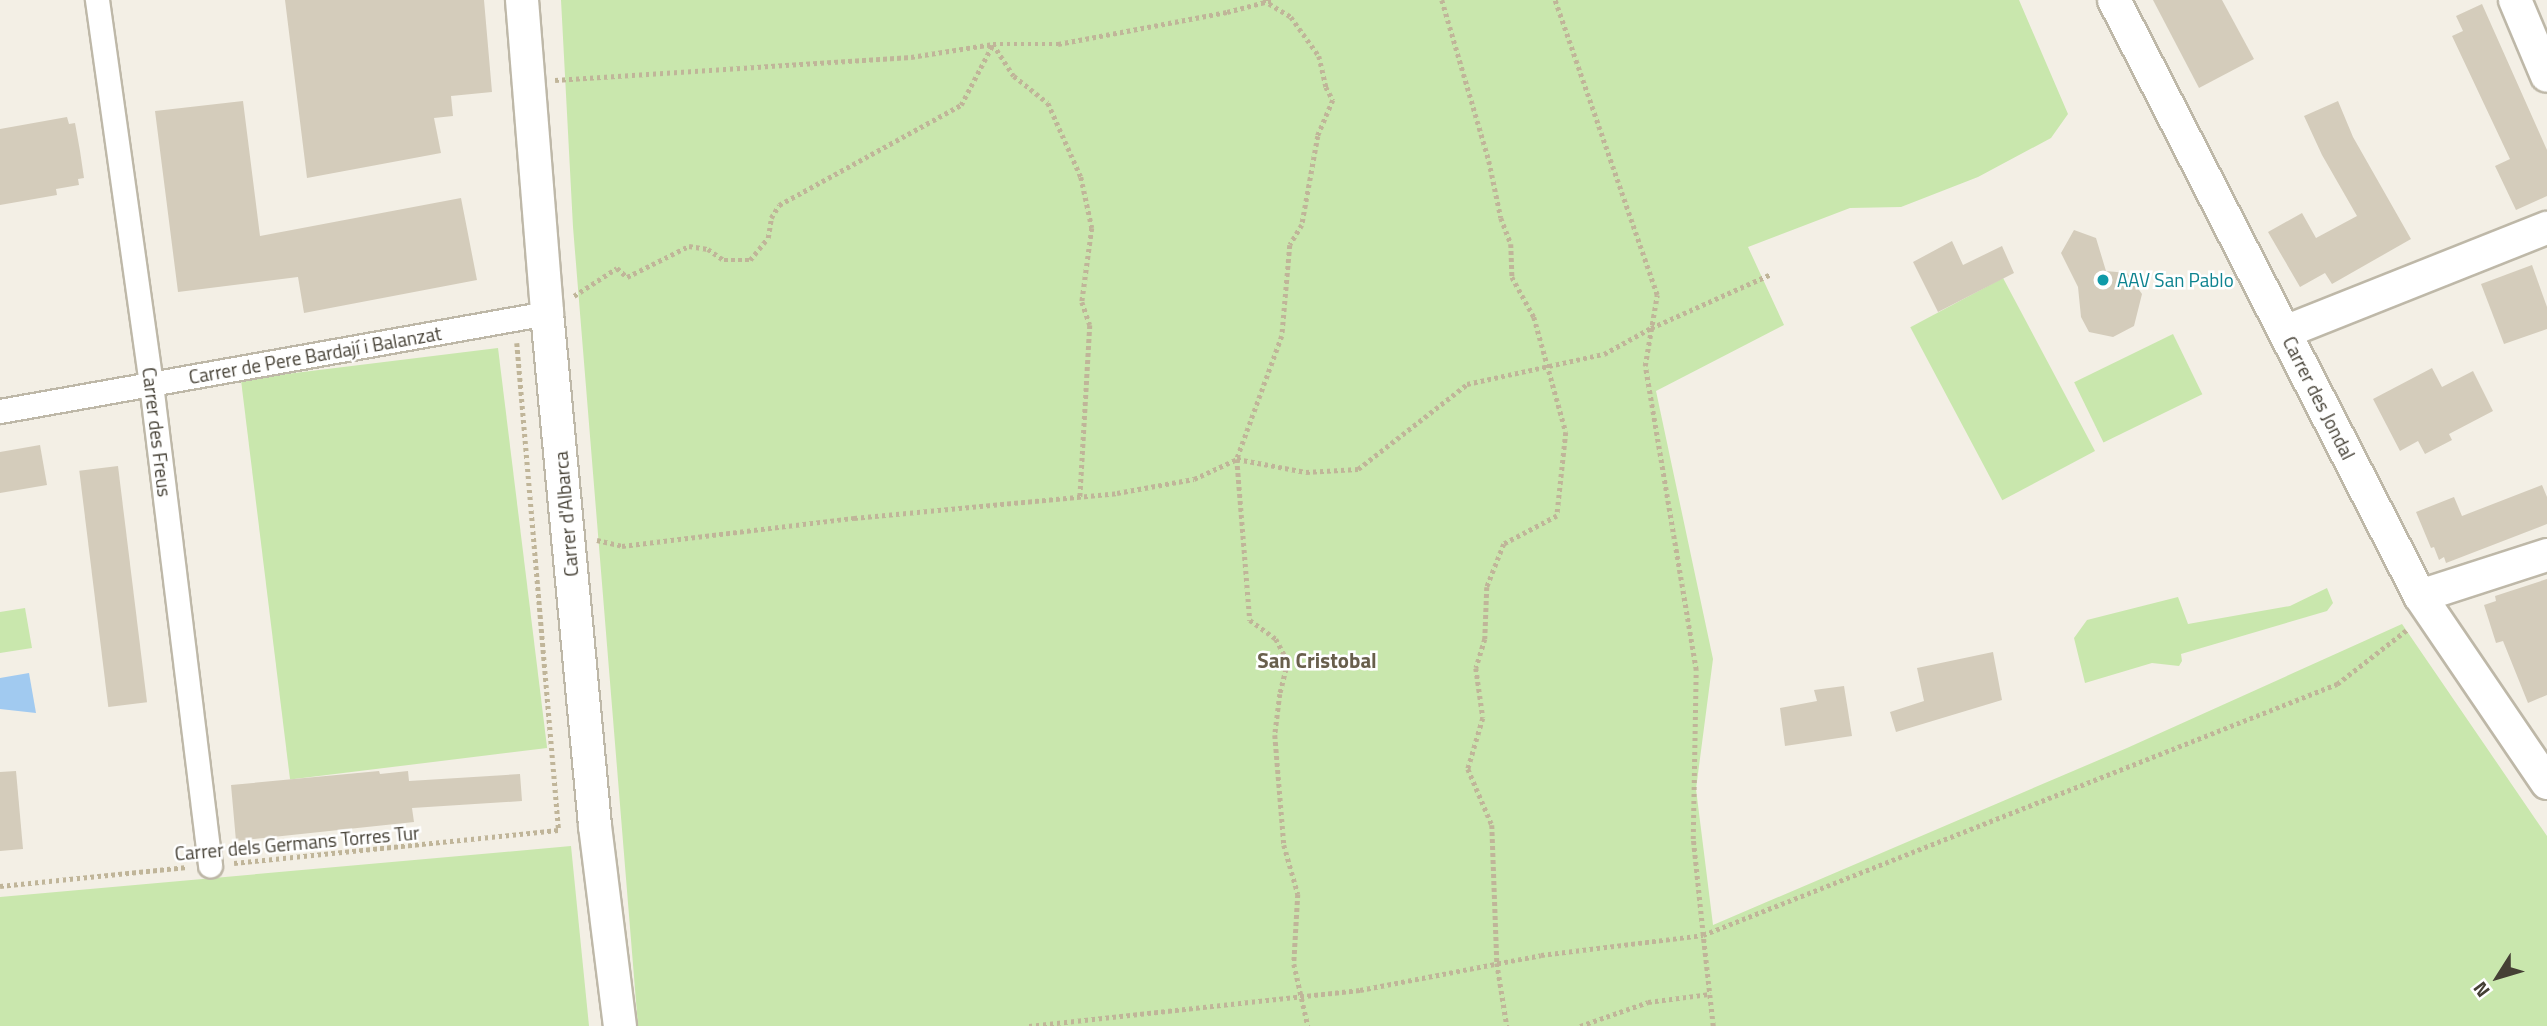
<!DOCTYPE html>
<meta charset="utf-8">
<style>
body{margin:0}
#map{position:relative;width:2547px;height:1026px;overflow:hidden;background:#f3efe5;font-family:"Titillium Web",sans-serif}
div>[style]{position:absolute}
.green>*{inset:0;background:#c9e7ad;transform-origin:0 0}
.water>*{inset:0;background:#a1caf0}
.building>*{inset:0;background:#d4ccbb;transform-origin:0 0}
.path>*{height:4.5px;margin-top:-2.25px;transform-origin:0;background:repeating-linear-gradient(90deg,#c0b599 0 3.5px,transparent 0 7px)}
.roads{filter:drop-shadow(2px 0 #beb8a8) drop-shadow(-2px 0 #beb8a8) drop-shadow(0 2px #beb8a8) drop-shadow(0 -2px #beb8a8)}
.pedestrian>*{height:23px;margin:-11.5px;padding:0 11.5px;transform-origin:11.5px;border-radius:11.5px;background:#fff}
.minor>*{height:32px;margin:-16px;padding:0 16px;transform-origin:16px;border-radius:16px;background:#fff}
.dots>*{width:19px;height:19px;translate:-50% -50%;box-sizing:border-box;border:4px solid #fff;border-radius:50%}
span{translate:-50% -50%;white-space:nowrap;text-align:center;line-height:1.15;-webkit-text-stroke:5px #fff;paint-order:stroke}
.culture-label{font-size:19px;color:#0d838f}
.left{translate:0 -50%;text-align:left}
.street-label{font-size:19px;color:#454035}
.neighbourhood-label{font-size:21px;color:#685f4c;font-weight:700}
.north{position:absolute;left:2463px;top:942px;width:70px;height:70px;-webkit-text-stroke:5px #fff;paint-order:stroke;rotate:233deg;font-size:19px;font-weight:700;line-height:28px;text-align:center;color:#454035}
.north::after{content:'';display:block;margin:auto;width:24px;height:32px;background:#454035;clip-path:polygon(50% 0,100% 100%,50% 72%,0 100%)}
</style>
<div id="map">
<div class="green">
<div style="clip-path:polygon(561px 0,2019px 0,2068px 114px,2051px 138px,1978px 177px,1901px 207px,1850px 208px,1748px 247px,1784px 325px,1656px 391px,1713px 659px,1696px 789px,1713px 925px,2127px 748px,2402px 624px,2547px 836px,2547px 1026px,638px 1026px,573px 227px)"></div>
<div style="left:2003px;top:278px;width:196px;height:105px;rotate:62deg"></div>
<div style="left:2173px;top:334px;width:67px;height:110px;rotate:64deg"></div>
<div style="left:498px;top:348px;width:403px;height:259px;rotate:83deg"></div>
<div style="clip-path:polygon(2327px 588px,2333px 603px,2327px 611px,2181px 654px,2182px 661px,2179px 666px,2152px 663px,2085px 683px,2074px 638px,2087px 620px,2178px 597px,2188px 624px,2290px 606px)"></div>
<div style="clip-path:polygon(25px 608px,32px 648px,0 653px,0 612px)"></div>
<div style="clip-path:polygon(571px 846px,589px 1026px,0 1026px,0 897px)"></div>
</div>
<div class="water">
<div style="clip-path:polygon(29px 673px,36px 713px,0 709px,0 678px)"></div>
</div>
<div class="building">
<div style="clip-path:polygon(285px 0,484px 0,492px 92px,451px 96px,453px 116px,434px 118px,441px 153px,307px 178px)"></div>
<div style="clip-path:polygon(2153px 0,2222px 0,2254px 59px,2199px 88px)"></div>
<div style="clip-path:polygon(2482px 4px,2547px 150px,2547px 196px,2516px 210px,2495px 166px,2510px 159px,2452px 36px,2463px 31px,2456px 16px)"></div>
<div style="clip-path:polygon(243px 101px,260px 236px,461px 198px,477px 280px,304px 313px,298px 277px,178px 292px,155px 111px)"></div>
<div style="clip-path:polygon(2338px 101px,2353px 137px,2411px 239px,2332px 284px,2325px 273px,2300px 287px,2268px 232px,2302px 213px,2316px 238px,2357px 216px,2322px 155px,2304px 116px)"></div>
<div style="clip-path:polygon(67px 117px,69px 124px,75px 123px,80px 151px,84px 178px,78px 179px,79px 185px,56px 189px,57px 195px,0 205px,0 129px)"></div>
<div style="clip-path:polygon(2074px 230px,2096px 238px,2106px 271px,2127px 273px,2142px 294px,2134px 326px,2113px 337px,2089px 332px,2081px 317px,2078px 287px,2061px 253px)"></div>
<div style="clip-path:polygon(1952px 241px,1963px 265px,2002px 246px,2014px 273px,1938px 312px,1913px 262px)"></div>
<div style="clip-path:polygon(2532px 265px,2547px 307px,2547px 329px,2504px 344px,2481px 284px)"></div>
<div style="clip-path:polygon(2432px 368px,2442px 387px,2473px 371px,2493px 411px,2449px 434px,2452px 440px,2425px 454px,2418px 441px,2400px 451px,2373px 399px)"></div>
<div style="clip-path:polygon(40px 445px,47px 485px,0 493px,0 452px)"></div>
<div style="left:118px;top:466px;width:238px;height:39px;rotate:83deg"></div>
<div style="clip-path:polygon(2542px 485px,2547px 497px,2547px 524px,2446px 563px,2444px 557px,2439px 560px,2434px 547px,2431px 548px,2416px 512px,2454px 497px,2462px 516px)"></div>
<div style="clip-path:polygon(2547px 579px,2547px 695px,2528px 703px,2503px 641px,2496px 643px,2484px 605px,2496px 601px,2495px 596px)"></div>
<div style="clip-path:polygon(1993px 652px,2002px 700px,1896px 732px,1890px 712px,1924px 701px,1917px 668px)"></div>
<div style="clip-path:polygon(1844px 686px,1852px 736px,1785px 746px,1780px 708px,1817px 701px,1814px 690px)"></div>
<div style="clip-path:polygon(16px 771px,23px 849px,0 851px,0 772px)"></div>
<div style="clip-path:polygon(379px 771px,380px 774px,408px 771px,409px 781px,520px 774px,522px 801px,412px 808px,414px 822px,236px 841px,231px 785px)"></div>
</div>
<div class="path">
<div style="left:1263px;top:0;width:33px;rotate:31deg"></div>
<div style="left:1291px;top:17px;width:48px;rotate:54.3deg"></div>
<div style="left:1319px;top:56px;width:32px;rotate:77deg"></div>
<div style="left:1326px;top:87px;width:15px;rotate:62deg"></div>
<div style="left:1333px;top:100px;width:39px;rotate:113deg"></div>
<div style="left:1318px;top:136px;width:90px;rotate:100.2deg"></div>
<div style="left:1302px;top:225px;width:23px;rotate:121deg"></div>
<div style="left:1290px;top:245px;width:91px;rotate:95deg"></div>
<div style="left:1282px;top:336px;width:131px;rotate:110.1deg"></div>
<div style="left:1237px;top:459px;width:162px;rotate:85.4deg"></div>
<div style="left:1250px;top:620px;width:32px;rotate:36deg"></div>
<div style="left:1276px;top:639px;width:26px;rotate:62deg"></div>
<div style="left:1288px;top:662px;width:33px;rotate:104deg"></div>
<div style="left:1280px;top:694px;width:41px;rotate:97deg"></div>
<div style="left:1275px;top:735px;width:110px;rotate:85.3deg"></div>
<div style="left:1284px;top:845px;width:51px;rotate:74.1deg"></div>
<div style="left:1298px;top:894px;width:70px;rotate:93.3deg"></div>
<div style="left:1294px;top:964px;width:64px;rotate:77.3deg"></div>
<div style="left:1442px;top:0;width:168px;rotate:73.7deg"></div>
<div style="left:1489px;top:161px;width:58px;rotate:78.1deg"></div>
<div style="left:1501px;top:218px;width:28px;rotate:69deg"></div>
<div style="left:1511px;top:244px;width:33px;rotate:88deg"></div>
<div style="left:1512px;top:277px;width:46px;rotate:61.2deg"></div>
<div style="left:1534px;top:317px;width:119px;rotate:74.5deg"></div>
<div style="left:1566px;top:432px;width:84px;rotate:96.1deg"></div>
<div style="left:1557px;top:516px;width:60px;rotate:152.2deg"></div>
<div style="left:1504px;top:544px;width:46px;rotate:111.6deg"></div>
<div style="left:1487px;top:587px;width:52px;rotate:92.2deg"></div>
<div style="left:1485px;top:639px;width:30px;rotate:107deg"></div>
<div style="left:1476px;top:668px;width:50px;rotate:82deg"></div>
<div style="left:1483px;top:718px;width:53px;rotate:106.4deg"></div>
<div style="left:1468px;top:769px;width:61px;rotate:66.8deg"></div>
<div style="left:1492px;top:825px;width:138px;rotate:87.9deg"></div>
<div style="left:1497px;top:963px;width:64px;rotate:81deg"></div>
<div style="left:555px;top:80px;width:357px;rotate:-3.7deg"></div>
<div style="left:911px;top:57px;width:83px;rotate:-9deg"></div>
<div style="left:993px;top:44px;width:38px;rotate:57deg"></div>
<div style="left:1014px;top:76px;width:43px;rotate:38.5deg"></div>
<div style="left:1048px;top:103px;width:81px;rotate:66deg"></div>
<div style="left:1081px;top:177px;width:52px;rotate:77.8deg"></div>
<div style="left:1092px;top:228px;width:75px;rotate:97.7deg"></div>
<div style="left:1082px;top:302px;width:24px;rotate:71deg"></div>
<div style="left:1090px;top:325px;width:172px;rotate:93.3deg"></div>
<div style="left:574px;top:296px;width:51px;rotate:-33.1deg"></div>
<div style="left:617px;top:268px;width:13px;rotate:42deg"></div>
<div style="left:627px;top:277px;width:69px;rotate:-26.6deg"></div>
<div style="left:689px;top:246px;width:19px;rotate:9deg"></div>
<div style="left:708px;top:249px;width:19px;rotate:35deg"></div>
<div style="left:724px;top:260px;width:26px"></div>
<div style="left:750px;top:260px;width:28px;rotate:-51deg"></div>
<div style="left:768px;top:238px;width:20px;rotate:-81deg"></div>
<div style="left:771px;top:218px;width:15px;rotate:-58deg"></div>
<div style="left:779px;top:205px;width:208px;rotate:-28.8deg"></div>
<div style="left:961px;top:105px;width:69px;rotate:-62.3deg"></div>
<div style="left:993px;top:44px;width:65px"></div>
<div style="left:1058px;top:44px;width:172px;rotate:-10.7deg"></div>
<div style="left:1227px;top:12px;width:48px;rotate:-14.6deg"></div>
<div style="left:517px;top:343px;width:489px;rotate:85.1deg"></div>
<div style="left:597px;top:540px;width:26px;rotate:13deg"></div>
<div style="left:622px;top:546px;width:234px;rotate:-6.9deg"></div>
<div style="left:854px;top:518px;width:264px;rotate:-5.4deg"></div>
<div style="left:1117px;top:493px;width:78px;rotate:-10.3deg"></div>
<div style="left:1194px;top:479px;width:47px;rotate:-24.9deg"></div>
<div style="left:1237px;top:459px;width:70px;rotate:10.7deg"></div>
<div style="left:1306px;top:472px;width:52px;rotate:-3.3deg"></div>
<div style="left:1358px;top:469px;width:138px;rotate:-37.9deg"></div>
<div style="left:1467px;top:384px;width:140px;rotate:-12.4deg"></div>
<div style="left:1604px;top:354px;width:54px;rotate:-29deg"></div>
<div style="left:1651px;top:328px;width:132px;rotate:-24.2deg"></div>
<div style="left:234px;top:863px;width:328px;rotate:-5.8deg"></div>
<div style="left:0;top:886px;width:188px;rotate:-5.8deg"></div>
<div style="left:1029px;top:1026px;width:333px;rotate:-6.2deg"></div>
<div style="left:1360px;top:990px;width:184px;rotate:-10.9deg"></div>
<div style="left:1541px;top:955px;width:163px;rotate:-7deg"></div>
<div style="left:1703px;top:935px;width:97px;rotate:-95.9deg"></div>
<div style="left:1693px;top:839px;width:169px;rotate:-89deg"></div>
<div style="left:1696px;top:670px;width:308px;rotate:-99.5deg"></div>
<div style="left:1645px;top:366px;width:72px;rotate:-80.4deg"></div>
<div style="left:1657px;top:295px;width:312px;rotate:-109.1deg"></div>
<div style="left:1580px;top:1026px;width:72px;rotate:-19.4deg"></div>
<div style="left:1648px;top:1002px;width:63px;rotate:-7.4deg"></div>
<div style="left:1713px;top:1026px;width:92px;rotate:-96.3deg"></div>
<div style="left:1703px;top:935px;width:682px;rotate:-21.6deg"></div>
<div style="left:2337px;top:684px;width:90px;rotate:-37.8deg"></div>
</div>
<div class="roads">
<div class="pedestrian">
<div style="left:97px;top:0;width:388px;rotate:82deg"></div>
<div style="left:151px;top:384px;width:485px;rotate:83deg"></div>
<div style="left:0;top:411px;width:556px;rotate:-10.16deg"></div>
</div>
<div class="minor">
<div style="left:522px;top:0;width:314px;rotate:85.4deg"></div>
<div style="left:547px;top:313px;width:515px;rotate:84.65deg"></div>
<div style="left:595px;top:826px;width:202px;rotate:82.9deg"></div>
<div style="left:2114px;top:0;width:670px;rotate:62.82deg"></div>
<div style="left:2420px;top:596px;width:226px;rotate:55.8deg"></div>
<div style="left:2515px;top:0;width:82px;rotate:67.2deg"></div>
<div style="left:2285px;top:332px;width:282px;rotate:-21.7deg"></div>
<div style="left:2420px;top:596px;width:133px;rotate:-17.9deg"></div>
</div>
</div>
<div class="dots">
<div style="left:2103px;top:280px;background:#0f9aa8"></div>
</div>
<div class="culture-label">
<span class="left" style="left:2117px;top:280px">AAV San Pablo</span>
</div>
<div class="street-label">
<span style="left:315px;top:355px;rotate:-10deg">Carrer de Pere Bardají i Balanzat</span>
<span style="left:2319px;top:398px;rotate:63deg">Carrer des Jondal</span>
<span style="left:157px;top:432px;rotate:83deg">Carrer des Freus</span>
<span style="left:566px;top:514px;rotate:-95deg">Carrer d'Albarca</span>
<span style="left:297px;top:843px;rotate:-5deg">Carrer dels Germans Torres Tur</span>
</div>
<div class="neighbourhood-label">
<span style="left:1317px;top:660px">San Cristobal</span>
</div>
<div class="north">N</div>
</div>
